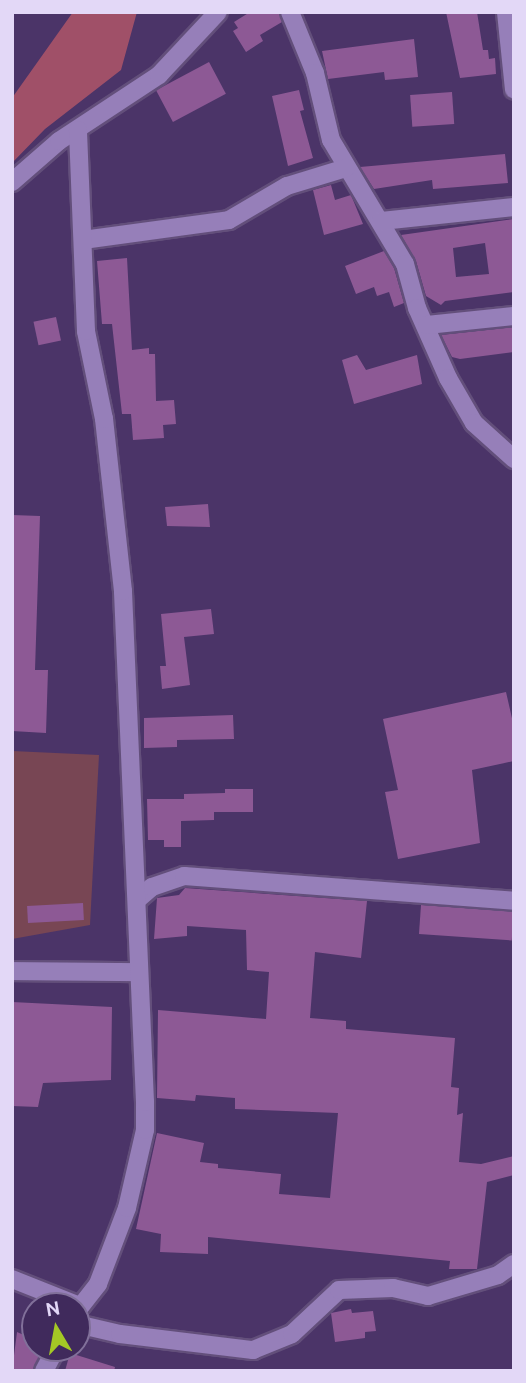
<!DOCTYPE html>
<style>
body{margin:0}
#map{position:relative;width:526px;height:1383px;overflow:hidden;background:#4b3468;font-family:Ubuntu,sans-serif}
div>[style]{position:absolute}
.green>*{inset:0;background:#784654}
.forest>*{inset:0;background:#a05068}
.building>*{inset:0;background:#8d5995;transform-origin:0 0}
.roads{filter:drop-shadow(2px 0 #634f7b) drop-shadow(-2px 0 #634f7b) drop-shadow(0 2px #634f7b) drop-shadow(0 -2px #634f7b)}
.minor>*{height:18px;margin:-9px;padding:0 9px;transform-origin:9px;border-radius:9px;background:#967fb9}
span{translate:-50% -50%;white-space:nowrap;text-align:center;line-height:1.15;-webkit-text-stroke:5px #402a5c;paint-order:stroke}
.frame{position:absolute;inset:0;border:14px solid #e3d8f7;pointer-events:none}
.north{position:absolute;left:21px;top:1292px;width:70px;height:70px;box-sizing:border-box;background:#402a5c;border:2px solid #81709a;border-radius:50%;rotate:350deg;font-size:19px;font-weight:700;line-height:28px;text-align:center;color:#e3d8f7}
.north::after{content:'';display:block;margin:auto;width:24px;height:32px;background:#a4c825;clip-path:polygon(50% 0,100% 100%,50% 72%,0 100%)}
</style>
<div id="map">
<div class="green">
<div style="clip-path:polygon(12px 751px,99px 755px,90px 925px,12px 939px)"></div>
</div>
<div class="forest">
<div style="clip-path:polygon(73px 12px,137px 12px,121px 70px,45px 129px,12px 163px,12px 98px)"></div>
</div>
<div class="building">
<div style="clip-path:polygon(250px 12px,279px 12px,282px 22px,260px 35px,263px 41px,246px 52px,233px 31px,238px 28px,234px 22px)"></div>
<div style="clip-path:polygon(446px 12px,477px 12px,483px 50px,488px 50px,489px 59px,495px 58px,496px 74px,460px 78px)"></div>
<div style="clip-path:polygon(414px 39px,418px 77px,385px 80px,384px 72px,328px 79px,322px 51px)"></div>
<div style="left:209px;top:62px;width:36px;height:60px;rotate:62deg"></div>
<div style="clip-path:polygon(299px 90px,304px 110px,300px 111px,313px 158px,288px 166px,272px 96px)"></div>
<div style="left:452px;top:92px;width:32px;height:42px;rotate:86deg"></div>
<div style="clip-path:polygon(505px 154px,508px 183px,433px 189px,432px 180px,374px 189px,360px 167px)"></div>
<div style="clip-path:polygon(331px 185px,335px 200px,351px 195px,363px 224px,324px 235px,313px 190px)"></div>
<div style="clip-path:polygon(evenodd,514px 219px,514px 292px,445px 301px,441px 305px,426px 296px,416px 261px,401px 235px,514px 219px,485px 243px,489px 274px,456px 277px,453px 248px,485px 243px)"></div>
<div style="clip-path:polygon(384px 251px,394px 268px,404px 303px,394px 307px,389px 292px,377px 296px,374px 287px,356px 294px,345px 266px)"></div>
<div style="clip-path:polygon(127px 258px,132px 350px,149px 348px,149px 354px,155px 354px,156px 401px,174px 400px,176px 424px,163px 425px,164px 438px,133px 440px,131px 414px,122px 414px,112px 324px,102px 324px,97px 261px)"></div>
<div style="left:56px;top:317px;width:24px;height:23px;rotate:78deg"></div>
<div style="clip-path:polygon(514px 327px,514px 352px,460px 359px,452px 357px,441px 335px)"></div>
<div style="clip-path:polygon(357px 355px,366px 370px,417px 355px,422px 384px,354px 404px,342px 360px)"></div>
<div style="clip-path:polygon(208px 504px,210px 527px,167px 526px,165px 507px)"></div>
<div style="clip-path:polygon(12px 515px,40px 516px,35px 670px,48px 670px,46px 733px,12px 731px)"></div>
<div style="clip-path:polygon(211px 609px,214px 634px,184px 637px,190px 685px,162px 689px,160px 666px,166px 666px,161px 614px)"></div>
<div style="clip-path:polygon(506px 692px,514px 727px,514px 761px,472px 770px,480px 843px,398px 859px,385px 792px,398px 790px,383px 719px)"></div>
<div style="clip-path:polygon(233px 715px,234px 739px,177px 740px,177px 747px,144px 748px,144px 718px)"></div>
<div style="clip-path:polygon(225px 789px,253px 789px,253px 812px,214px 812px,214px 820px,181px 821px,181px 847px,164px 847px,164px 840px,148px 840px,147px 799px,184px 799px,184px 794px,225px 793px)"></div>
<div style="clip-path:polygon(185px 888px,367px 901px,361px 958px,315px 952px,310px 1018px,346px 1021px,346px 1029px,455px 1038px,451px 1087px,459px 1088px,457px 1115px,463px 1113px,459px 1162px,481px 1164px,514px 1156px,514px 1175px,487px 1182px,477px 1269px,449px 1269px,450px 1261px,208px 1237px,208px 1254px,160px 1252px,161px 1234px,136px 1229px,157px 1133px,204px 1143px,200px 1162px,218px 1164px,218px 1168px,281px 1174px,279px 1194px,330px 1198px,338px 1113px,235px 1109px,235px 1098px,196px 1095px,195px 1101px,157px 1098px,158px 1010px,266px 1019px,269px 972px,247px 970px,246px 930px,187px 926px,187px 936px,154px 939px,157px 898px,179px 895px)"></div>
<div style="left:83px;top:903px;width:17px;height:56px;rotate:87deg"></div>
<div style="left:421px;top:905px;width:93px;height:29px;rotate:4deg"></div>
<div style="clip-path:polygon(12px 1002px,112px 1007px,111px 1080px,43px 1083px,38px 1107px,12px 1106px)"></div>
<div style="clip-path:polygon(351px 1309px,352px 1313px,373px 1311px,376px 1331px,365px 1332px,365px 1338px,335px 1342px,331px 1313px)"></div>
<div style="clip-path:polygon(17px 1332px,35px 1340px,35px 1348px,43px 1348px,33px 1371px,12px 1371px)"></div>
<div style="clip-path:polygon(70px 1353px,115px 1367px,114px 1371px,65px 1371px)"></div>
</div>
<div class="roads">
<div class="minor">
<div style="left:290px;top:12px;width:66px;rotate:67.7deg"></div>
<div style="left:315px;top:73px;width:69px;rotate:76.6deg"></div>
<div style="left:331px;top:140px;width:144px;rotate:59.2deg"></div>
<div style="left:405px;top:264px;width:46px;rotate:74.7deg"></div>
<div style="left:417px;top:308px;width:77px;rotate:66.1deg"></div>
<div style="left:448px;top:378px;width:52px;rotate:60deg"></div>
<div style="left:474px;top:423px;width:54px;rotate:42deg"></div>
<div style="left:506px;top:12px;width:78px;rotate:84.1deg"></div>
<div style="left:12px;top:182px;width:62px;rotate:-41.1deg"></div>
<div style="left:59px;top:141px;width:120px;rotate:-33.4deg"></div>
<div style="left:159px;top:75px;width:86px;rotate:-46.9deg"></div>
<div style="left:381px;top:221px;width:134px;rotate:-6deg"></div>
<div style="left:83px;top:240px;width:147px;rotate:-7.8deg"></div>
<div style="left:229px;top:220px;width:67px;rotate:-30.4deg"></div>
<div style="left:287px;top:186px;width:62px;rotate:-17deg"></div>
<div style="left:427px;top:325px;width:87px;rotate:-5.9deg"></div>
<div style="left:137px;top:900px;width:20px;rotate:-41deg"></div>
<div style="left:152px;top:887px;width:34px;rotate:-19deg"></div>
<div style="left:184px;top:876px;width:331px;rotate:4.3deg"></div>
<div style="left:12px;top:971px;width:126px;rotate:0.5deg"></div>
<div style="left:12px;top:1279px;width:73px;rotate:21.7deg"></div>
<div style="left:77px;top:1311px;width:34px;rotate:-52deg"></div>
<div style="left:98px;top:1284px;width:81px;rotate:-69.1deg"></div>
<div style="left:127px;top:1208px;width:80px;rotate:-77deg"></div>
<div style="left:145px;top:1130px;width:28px;rotate:-90deg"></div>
<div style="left:145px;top:1102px;width:511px;rotate:-92.47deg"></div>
<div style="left:123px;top:591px;width:173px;rotate:-96.3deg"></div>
<div style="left:104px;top:419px;width:90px;rotate:-101.6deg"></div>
<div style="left:86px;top:331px;width:201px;rotate:-92.3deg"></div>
<div style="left:77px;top:1324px;width:44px;rotate:13.1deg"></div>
<div style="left:120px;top:1334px;width:134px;rotate:6.9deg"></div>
<div style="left:253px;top:1350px;width:42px;rotate:-22.3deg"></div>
<div style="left:292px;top:1334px;width:64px;rotate:-43.1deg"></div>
<div style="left:339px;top:1290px;width:54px;rotate:-2.1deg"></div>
<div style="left:393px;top:1288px;width:36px;rotate:13deg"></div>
<div style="left:428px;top:1296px;width:73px;rotate:-16.7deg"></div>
<div style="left:498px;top:1275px;width:19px;rotate:-35deg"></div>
<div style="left:44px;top:1371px;width:26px;rotate:-62deg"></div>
</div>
</div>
<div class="frame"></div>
<div class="north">N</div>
</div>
